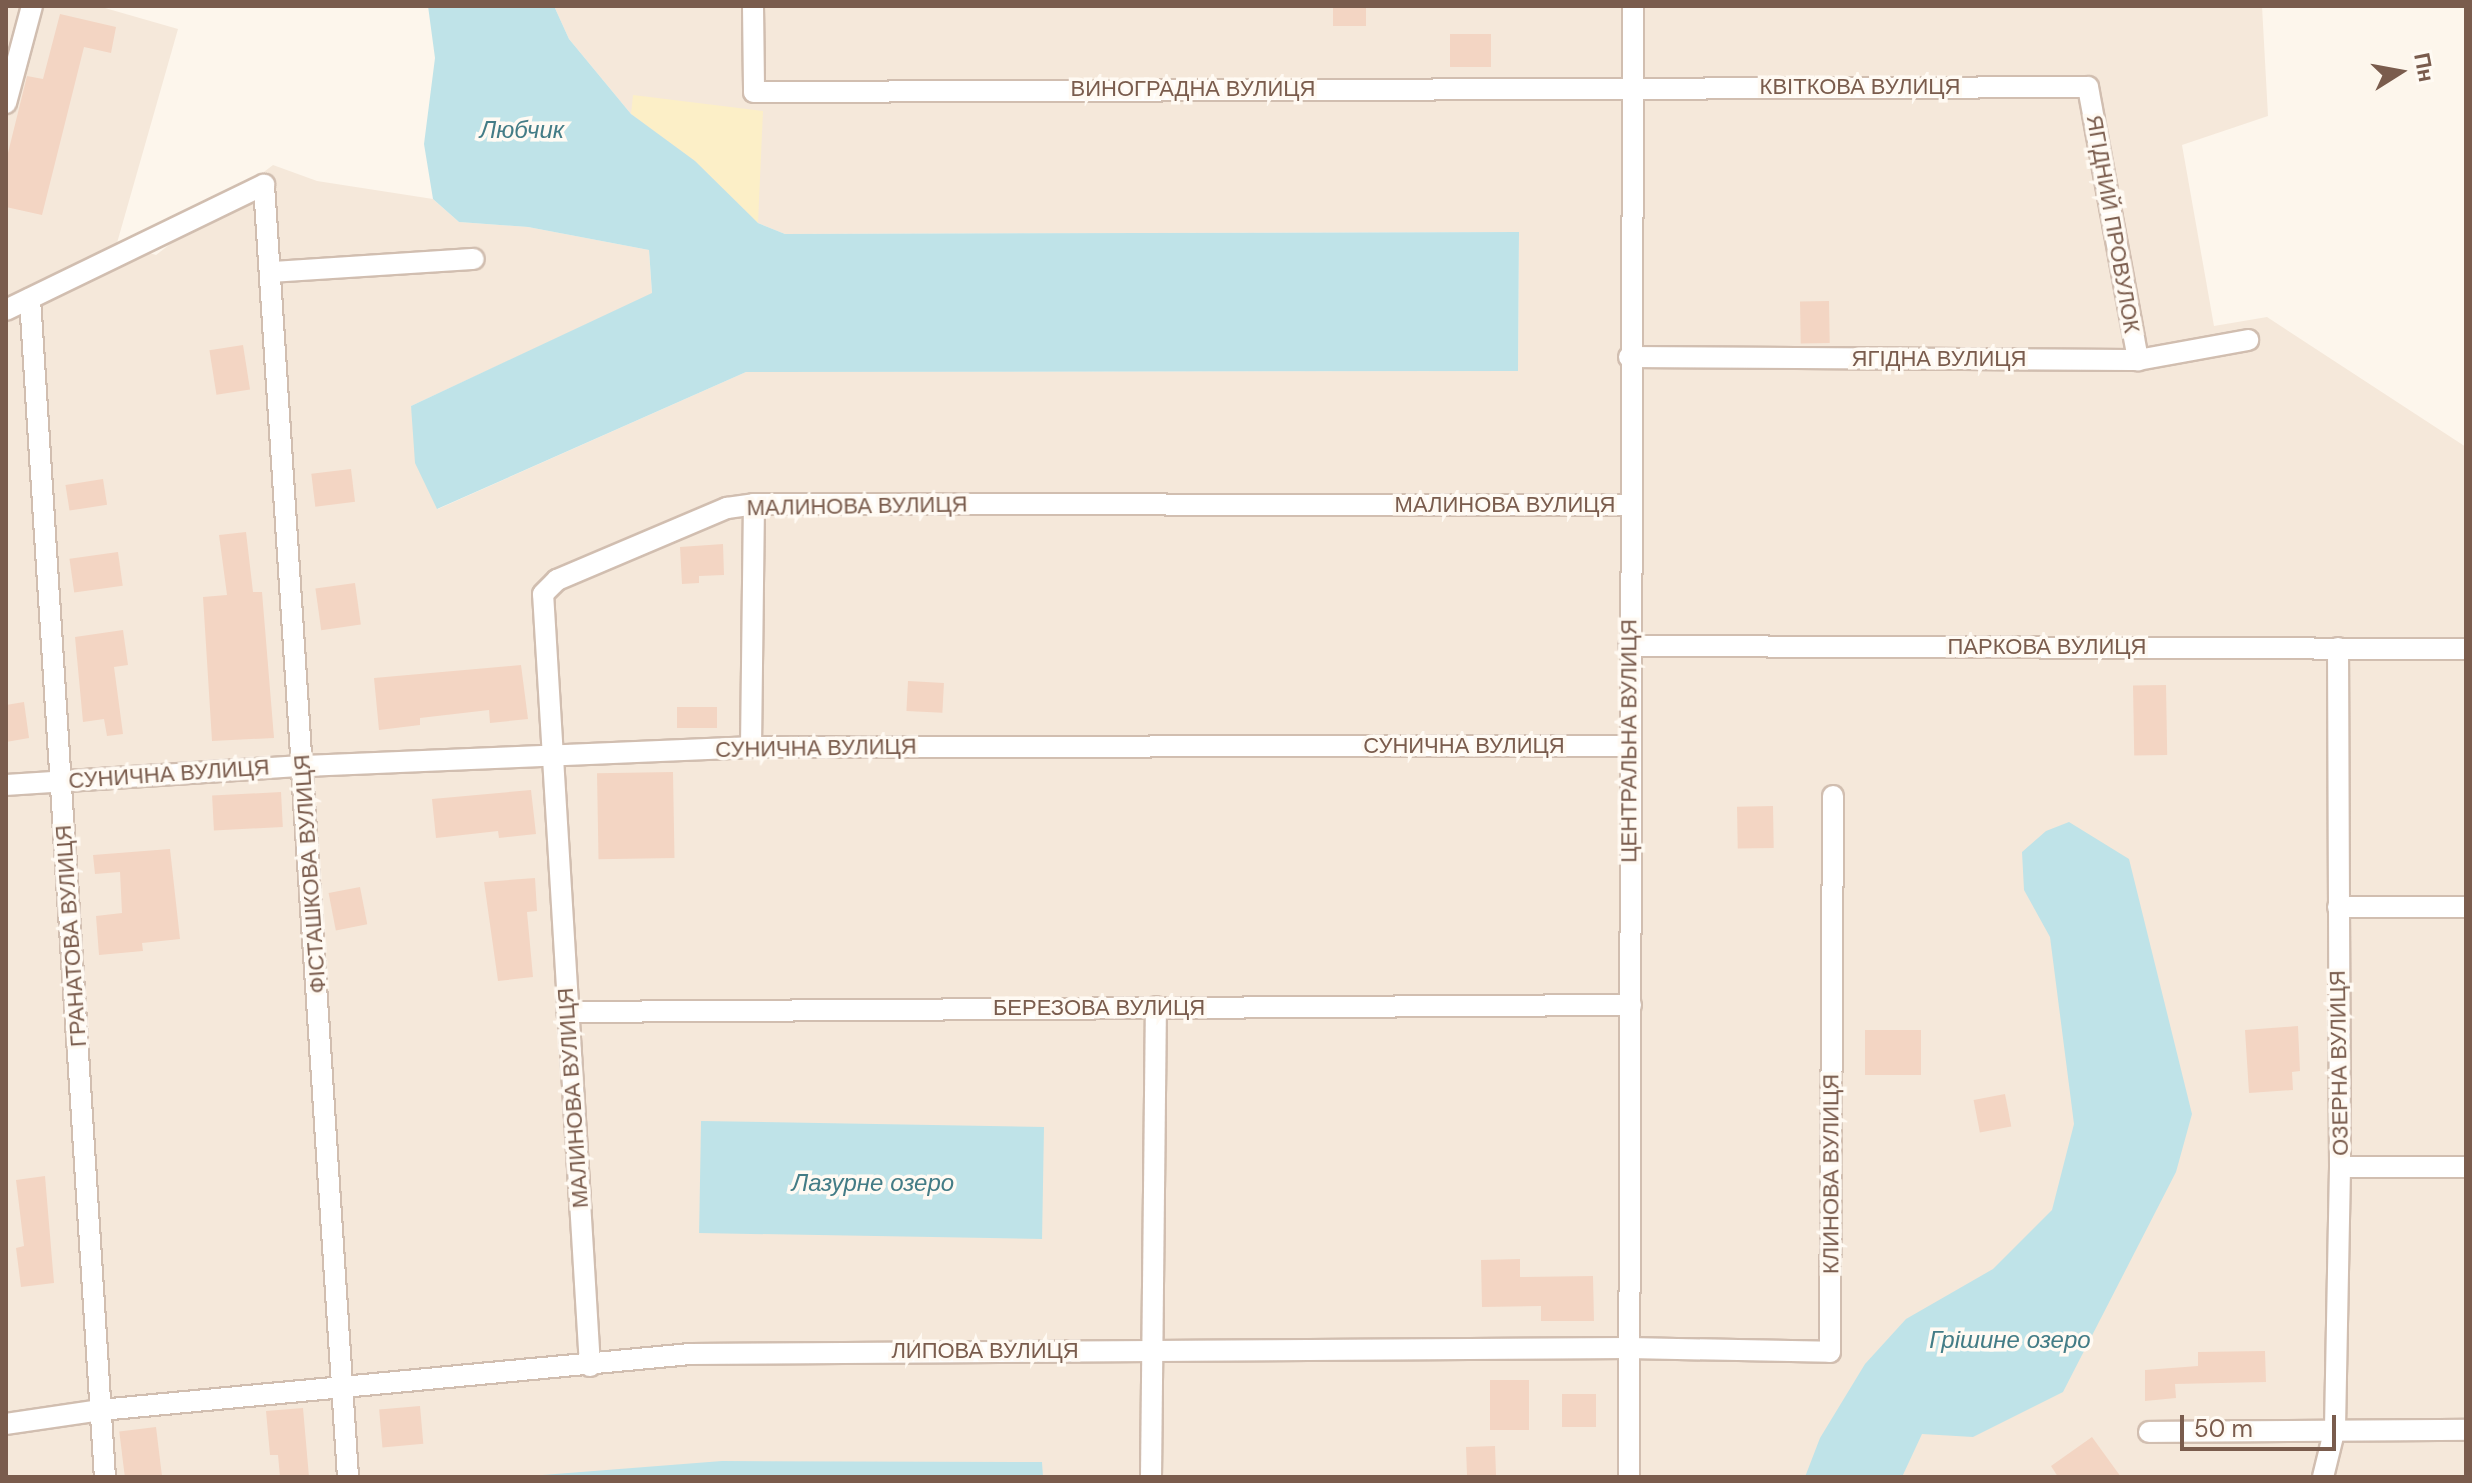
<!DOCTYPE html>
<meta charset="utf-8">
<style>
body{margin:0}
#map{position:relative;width:2472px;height:1483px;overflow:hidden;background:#fdf6ec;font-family:"DM Sans",sans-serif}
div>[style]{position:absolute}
.residential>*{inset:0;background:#f5e8da}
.sand>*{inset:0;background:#fcefc7}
.water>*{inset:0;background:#bfe3e8;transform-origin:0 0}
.building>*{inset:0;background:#f3d5c3;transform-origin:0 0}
.roads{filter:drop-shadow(2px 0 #d1beb0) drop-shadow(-2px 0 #d1beb0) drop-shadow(0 2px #d1beb0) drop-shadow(0 -2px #d1beb0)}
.street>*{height:20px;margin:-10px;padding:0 10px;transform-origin:10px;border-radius:10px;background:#fff}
span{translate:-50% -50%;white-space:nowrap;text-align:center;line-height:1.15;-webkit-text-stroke:7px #fffaf3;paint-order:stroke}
.street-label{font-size:22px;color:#7a5c4d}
.water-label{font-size:24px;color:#437c86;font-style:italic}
.frame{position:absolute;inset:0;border:8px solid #7a5c4d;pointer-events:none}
.north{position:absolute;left:2360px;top:32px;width:80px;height:80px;-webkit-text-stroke:6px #fffaf3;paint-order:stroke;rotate:79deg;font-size:22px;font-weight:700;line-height:32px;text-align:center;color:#7a5c4d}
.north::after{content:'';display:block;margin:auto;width:28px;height:36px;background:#7a5c4d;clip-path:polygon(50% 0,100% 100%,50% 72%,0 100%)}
.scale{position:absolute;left:2180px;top:1415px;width:156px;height:36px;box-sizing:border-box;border:4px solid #7a5c4d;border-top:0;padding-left:10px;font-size:24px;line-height:28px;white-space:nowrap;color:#7a5c4d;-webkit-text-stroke:6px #fffaf3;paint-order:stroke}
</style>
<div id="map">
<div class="residential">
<div style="clip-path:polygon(6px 6px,98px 6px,178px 29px,117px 243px,156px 255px,273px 165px,317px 181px,433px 199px,459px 222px,528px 227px,649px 250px,652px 294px,411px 406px,438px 509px,746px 372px,1518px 371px,1519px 232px,785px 234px,758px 223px,631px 114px,569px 39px,554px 6px,2262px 6px,2268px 116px,2182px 145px,2214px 326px,2267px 317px,2466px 447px,2466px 1477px,6px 1477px)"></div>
</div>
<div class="sand">
<div style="clip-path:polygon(633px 95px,763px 111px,758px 223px,695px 161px,631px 114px)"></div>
</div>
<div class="water">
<div style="clip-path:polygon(428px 6px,554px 6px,569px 39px,631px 114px,695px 161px,758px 223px,785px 234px,1519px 232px,1518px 371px,746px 372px,437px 509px,415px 463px,411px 406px,652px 293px,649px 250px,528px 227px,459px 222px,433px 199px,424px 144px,435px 58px)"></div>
<div style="clip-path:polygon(2069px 822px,2129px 859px,2192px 1114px,2176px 1172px,2063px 1392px,1973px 1437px,1922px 1434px,1902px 1477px,1805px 1477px,1820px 1438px,1865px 1364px,1906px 1319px,1993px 1269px,2052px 1210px,2074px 1124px,2050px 937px,2024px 890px,2022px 852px,2046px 831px)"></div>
<div style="left:1044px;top:1127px;width:112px;height:343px;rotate:91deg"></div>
<div style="clip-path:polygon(722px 1461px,1042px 1462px,1043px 1477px,517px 1477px)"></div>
</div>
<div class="building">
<div style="left:1333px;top:6px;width:33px;height:20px"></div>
<div style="clip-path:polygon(60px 14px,116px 27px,111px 53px,84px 47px,42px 215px,6px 207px,6px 161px,27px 76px,43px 79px)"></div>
<div style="left:1450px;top:34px;width:41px;height:33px"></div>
<div style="left:1829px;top:301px;width:42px;height:29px;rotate:89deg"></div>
<div style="left:243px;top:345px;width:45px;height:34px;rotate:81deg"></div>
<div style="left:351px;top:469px;width:33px;height:40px;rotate:83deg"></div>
<div style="left:103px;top:479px;width:26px;height:38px;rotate:81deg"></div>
<div style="clip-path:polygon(246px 532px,253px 592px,262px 592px,274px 738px,212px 741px,203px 597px,227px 595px,219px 535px)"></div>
<div style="clip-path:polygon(723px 544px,724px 575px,699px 576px,699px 583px,682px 584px,680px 547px)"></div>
<div style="left:118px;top:552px;width:34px;height:49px;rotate:82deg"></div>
<div style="left:355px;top:583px;width:42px;height:40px;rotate:82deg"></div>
<div style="clip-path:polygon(123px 630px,128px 665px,114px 667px,123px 734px,107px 736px,104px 719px,83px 722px,75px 637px)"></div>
<div style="clip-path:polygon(521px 665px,528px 719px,490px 723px,489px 710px,420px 718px,420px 725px,379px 730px,374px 678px)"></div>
<div style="left:908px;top:681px;width:36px;height:30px;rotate:3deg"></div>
<div style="left:2166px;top:685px;width:70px;height:33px;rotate:89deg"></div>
<div style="clip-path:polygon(24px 702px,29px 738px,6px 742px,6px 705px)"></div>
<div style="left:677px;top:707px;width:40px;height:21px"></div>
<div style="left:673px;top:772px;width:86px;height:76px;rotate:89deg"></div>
<div style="clip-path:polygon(531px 790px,536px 834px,499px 838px,498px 831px,436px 838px,432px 799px)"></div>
<div style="left:281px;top:792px;width:35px;height:69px;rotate:87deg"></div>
<div style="left:1773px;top:806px;width:42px;height:36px;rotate:89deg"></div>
<div style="clip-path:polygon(170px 849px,180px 939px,142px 943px,143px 951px,99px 955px,96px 916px,122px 913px,120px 872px,95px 874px,93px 855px)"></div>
<div style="clip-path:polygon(535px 878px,537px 911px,527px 912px,533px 977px,498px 981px,484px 882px)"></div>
<div style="left:360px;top:887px;width:38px;height:32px;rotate:79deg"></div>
<div style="clip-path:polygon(2298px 1026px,2300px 1071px,2292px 1072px,2293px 1090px,2249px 1093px,2245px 1030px)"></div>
<div style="left:1865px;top:1030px;width:56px;height:45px"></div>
<div style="left:2005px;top:1094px;width:33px;height:32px;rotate:79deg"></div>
<div style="clip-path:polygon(45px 1176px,54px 1283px,21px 1287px,16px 1248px,24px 1246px,16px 1180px)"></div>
<div style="clip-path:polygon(1520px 1259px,1520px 1277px,1593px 1276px,1594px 1321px,1541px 1321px,1541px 1306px,1482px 1307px,1481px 1260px)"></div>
<div style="clip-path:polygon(2265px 1351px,2266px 1382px,2175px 1384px,2176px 1398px,2145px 1401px,2145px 1370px,2198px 1366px,2198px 1352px)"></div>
<div style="left:1490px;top:1380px;width:39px;height:50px"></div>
<div style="left:1596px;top:1394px;width:33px;height:34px;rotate:90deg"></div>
<div style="left:420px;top:1406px;width:38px;height:41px;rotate:85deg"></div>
<div style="clip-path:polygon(303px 1408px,309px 1477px,280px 1477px,278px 1455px,270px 1455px,266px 1411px)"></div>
<div style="left:156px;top:1427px;width:50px;height:37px;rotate:83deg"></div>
<div style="clip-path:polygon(2092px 1437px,2121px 1477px,2058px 1477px,2051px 1466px)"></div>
<div style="left:1495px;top:1446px;width:31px;height:29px;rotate:88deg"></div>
</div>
<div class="roads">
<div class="street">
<div style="left:753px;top:6px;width:86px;rotate:89.3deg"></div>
<div style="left:754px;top:92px;width:1334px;rotate:-0.21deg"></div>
<div style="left:2088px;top:87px;width:278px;rotate:79.6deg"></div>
<div style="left:6px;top:103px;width:100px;rotate:-75deg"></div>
<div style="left:272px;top:272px;width:202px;rotate:-3.7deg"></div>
<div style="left:30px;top:299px;width:1180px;rotate:86.36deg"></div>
<div style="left:6px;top:310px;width:287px;rotate:-25.9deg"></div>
<div style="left:264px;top:185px;width:1295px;rotate:86.28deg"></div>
<div style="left:1629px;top:357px;width:509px;rotate:0.34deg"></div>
<div style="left:2138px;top:360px;width:112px;rotate:-10.3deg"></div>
<div style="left:1629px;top:646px;width:837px;rotate:0.21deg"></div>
<div style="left:751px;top:747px;width:243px;rotate:-89.3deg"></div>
<div style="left:6px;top:785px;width:298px;rotate:-3.7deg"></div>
<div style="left:303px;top:766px;width:448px;rotate:-2.4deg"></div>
<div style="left:751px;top:747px;width:877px;rotate:-0.07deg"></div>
<div style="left:2338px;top:907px;width:128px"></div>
<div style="left:567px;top:1012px;width:1064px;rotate:-0.38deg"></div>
<div style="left:2340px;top:1167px;width:126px"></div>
<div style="left:590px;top:1366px;width:773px;rotate:-93.48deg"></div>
<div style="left:543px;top:594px;width:20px;rotate:-45deg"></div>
<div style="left:557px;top:580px;width:185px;rotate:-23deg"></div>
<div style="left:727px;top:508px;width:27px;rotate:-8deg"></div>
<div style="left:754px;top:504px;width:876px;rotate:0.07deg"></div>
<div style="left:6px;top:1424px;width:96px;rotate:-8.4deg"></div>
<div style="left:101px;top:1410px;width:592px;rotate:-5.43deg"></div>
<div style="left:690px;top:1354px;width:939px;rotate:-0.37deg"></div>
<div style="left:1629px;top:1348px;width:201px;rotate:1.1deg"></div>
<div style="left:1830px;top:1352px;width:556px;rotate:-89.69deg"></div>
<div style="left:2149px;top:1432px;width:317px;rotate:-0.4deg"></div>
<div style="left:1151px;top:1477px;width:470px;rotate:-89.4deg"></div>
<div style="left:1629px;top:1477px;width:1471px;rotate:-89.84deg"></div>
<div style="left:2323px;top:1477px;width:50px;rotate:-76.2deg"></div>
<div style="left:2335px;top:1428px;width:261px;rotate:-88.9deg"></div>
<div style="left:2340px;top:1167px;width:519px;rotate:-90.22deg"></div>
</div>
</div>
<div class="street-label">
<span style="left:1860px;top:87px">КВІТКОВА ВУЛИЦЯ</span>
<span style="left:1193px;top:89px">ВИНОГРАДНА ВУЛИЦЯ</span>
<span style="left:2113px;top:224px;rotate:80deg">ЯГІДНИЙ ПРОВУЛОК</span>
<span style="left:1939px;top:359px">ЯГІДНА ВУЛИЦЯ</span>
<span style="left:1505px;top:505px">МАЛИНОВА ВУЛИЦЯ</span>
<span style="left:857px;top:506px;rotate:-1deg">МАЛИНОВА ВУЛИЦЯ</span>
<span style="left:2047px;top:647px">ПАРКОВА ВУЛИЦЯ</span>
<span style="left:1629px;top:741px;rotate:-90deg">ЦЕНТРАЛЬНА ВУЛИЦЯ</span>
<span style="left:1464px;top:746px">СУНИЧНА ВУЛИЦЯ</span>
<span style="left:816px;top:748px;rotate:-1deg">СУНИЧНА ВУЛИЦЯ</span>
<span style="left:169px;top:774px;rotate:-4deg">СУНИЧНА ВУЛИЦЯ</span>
<span style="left:310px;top:874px;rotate:-94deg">ФІСТАШКОВА ВУЛИЦЯ</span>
<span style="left:71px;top:936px;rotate:-94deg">ГРАНАТОВА ВУЛИЦЯ</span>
<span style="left:1099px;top:1008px">БЕРЕЗОВА ВУЛИЦЯ</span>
<span style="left:2339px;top:1063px;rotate:-91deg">ОЗЕРНА ВУЛИЦЯ</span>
<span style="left:573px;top:1098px;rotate:-94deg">МАЛИНОВА ВУЛИЦЯ</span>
<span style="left:1831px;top:1174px;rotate:-90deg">КЛИНОВА ВУЛИЦЯ</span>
<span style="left:985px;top:1351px">ЛИПОВА ВУЛИЦЯ</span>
</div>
<div class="water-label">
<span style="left:522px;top:130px">Любчик</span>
<span style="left:873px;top:1183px">Лазурне озеро</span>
<span style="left:2010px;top:1340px">Грішине озеро</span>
</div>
<div class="frame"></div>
<div class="north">Пн</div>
<div class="scale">50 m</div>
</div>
